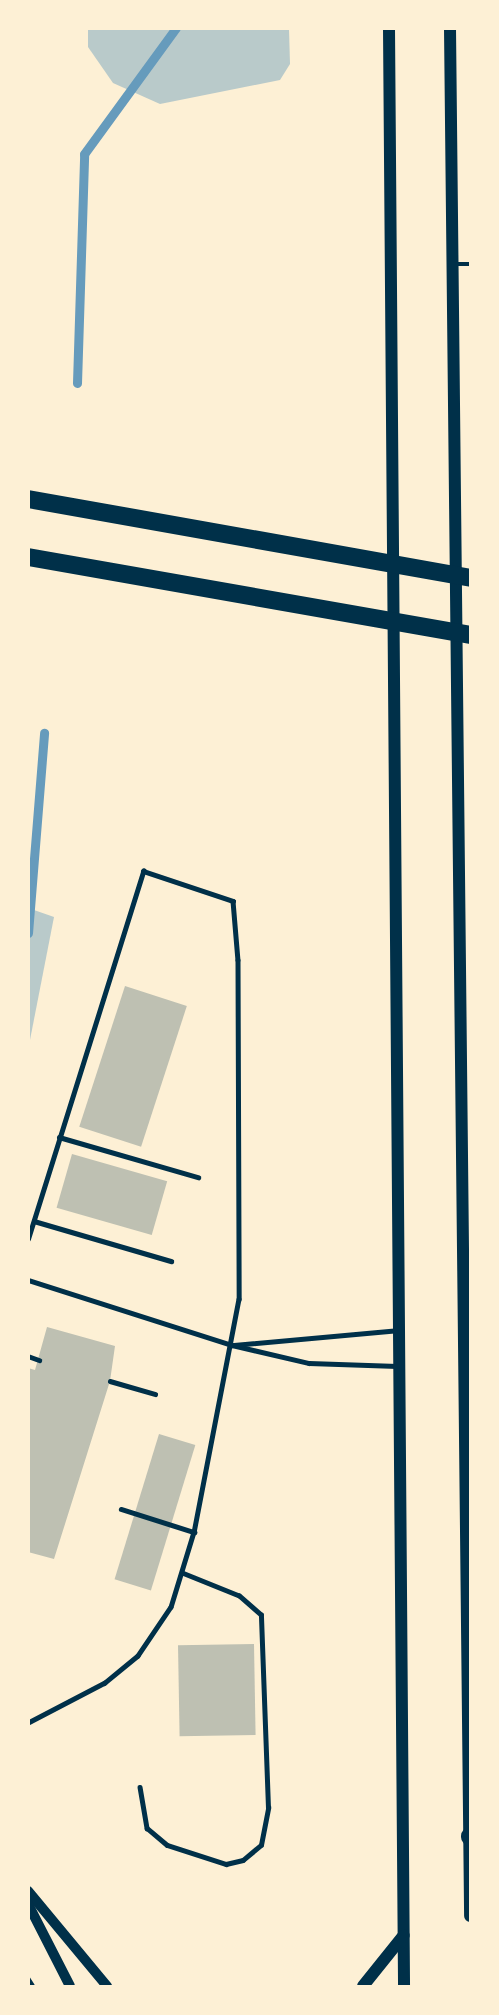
<!DOCTYPE html>
<style>
body{margin:0}
#map{position:relative;width:499px;height:2015px;overflow:hidden;background:#fdf0d5;font-family:Helvetica,sans-serif}
div>[style]{position:absolute}
.green>*{inset:0;background:#b9caca}
.stream>*{height:9px;margin:-4.5px;padding:0 4.5px;transform-origin:4.5px;border-radius:4.5px;background:#669bbc}
.building>*{inset:0;background:#bec0b2;transform-origin:0 0}
.path>*{height:4px;margin:-2px;padding:0 2px;transform-origin:2px;border-radius:2px;background:#003049}
.service>*{height:4.5px;margin:-2.25px;padding:0 2.25px;transform-origin:2.25px;border-radius:2.25px;background:#003049}
.tertiary>*{height:10px;margin:-5px;padding:0 5px;transform-origin:5px;border-radius:5px;background:#003049}
.secondary>*{height:12px;margin:-6px;padding:0 6px;transform-origin:6px;border-radius:6px;background:#003049}
.motorway>*{height:18px;margin:-9px;padding:0 9px;transform-origin:9px;border-radius:9px;background:#003049}
span{translate:-50% -50%;white-space:nowrap;text-align:center;line-height:1.15;-webkit-text-stroke:5px #fdf0d5;paint-order:stroke}
.frame{position:absolute;inset:0;border:30px solid #fdf0d5;pointer-events:none}
</style>
<div id="map">
<div class="green">
<div style="clip-path:polygon(88px 29px,289px 29px,290px 64px,280px 80px,160px 104px,113px 83px,88px 47px)"></div>
<div style="clip-path:polygon(34px 910px,54px 917px,29px 1045px,28px 916px)"></div>
</div>
<div class="stream">
<div style="left:77px;top:383px;width:229px;rotate:-88.2deg"></div>
<div style="left:84px;top:154px;width:156px;rotate:-53.9deg"></div>
<div style="left:28px;top:933px;width:201px;rotate:-85.4deg"></div>
</div>
<div class="building">
<div style="left:125px;top:986px;width:65px;height:148px;rotate:18deg"></div>
<div style="left:72px;top:1154px;width:99px;height:56px;rotate:16deg"></div>
<div style="clip-path:polygon(47px 1327px,115px 1346px,110px 1381px,54px 1559px,28px 1552px,28px 1368px,35px 1370px)"></div>
<div style="left:159px;top:1434px;width:38px;height:152px;rotate:17deg"></div>
<div style="left:254px;top:1644px;width:91px;height:76px;rotate:89deg"></div>
</div>
<div class="path">
<div style="left:28px;top:1978px;width:9px;rotate:58deg"></div>
</div>
<div class="service">
<div style="left:453px;top:264px;width:17px"></div>
<div style="left:59px;top:1137px;width:145px;rotate:16.1deg"></div>
<div style="left:34px;top:1221px;width:143px;rotate:16.3deg"></div>
<div style="left:28px;top:1239px;width:386px;rotate:-72.6deg"></div>
<div style="left:143px;top:871px;width:95px;rotate:18.4deg"></div>
<div style="left:233px;top:901px;width:59px;rotate:85.2deg"></div>
<div style="left:238px;top:960px;width:339px;rotate:89.8deg"></div>
<div style="left:239px;top:1299px;width:237px;rotate:100.9deg"></div>
<div style="left:194px;top:1532px;width:78px;rotate:107deg"></div>
<div style="left:171px;top:1607px;width:59px;rotate:124deg"></div>
<div style="left:138px;top:1656px;width:43px;rotate:140.7deg"></div>
<div style="left:105px;top:1683px;width:87px;rotate:152.5deg"></div>
<div style="left:28px;top:1280px;width:214px;rotate:17.7deg"></div>
<div style="left:232px;top:1345px;width:79px;rotate:13.2deg"></div>
<div style="left:309px;top:1363px;width:88px;rotate:2deg"></div>
<div style="left:234px;top:1345px;width:166px;rotate:-5.2deg"></div>
<div style="left:28px;top:1356px;width:12px;rotate:20deg"></div>
<div style="left:110px;top:1381px;width:47px;rotate:16.1deg"></div>
<div style="left:121px;top:1509px;width:77px;rotate:17.5deg"></div>
<div style="left:140px;top:1787px;width:42px;rotate:80.3deg"></div>
<div style="left:147px;top:1828px;width:26px;rotate:40deg"></div>
<div style="left:167px;top:1845px;width:62px;rotate:17.9deg"></div>
<div style="left:226px;top:1864px;width:17px;rotate:-13deg"></div>
<div style="left:243px;top:1860px;width:23px;rotate:-40deg"></div>
<div style="left:261px;top:1845px;width:38px;rotate:-79deg"></div>
<div style="left:268px;top:1808px;width:193px;rotate:-92.1deg"></div>
<div style="left:261px;top:1615px;width:29px;rotate:-139deg"></div>
<div style="left:239px;top:1596px;width:61px;rotate:-158deg"></div>
</div>
<div class="tertiary">
<div style="left:28px;top:1891px;width:124px;rotate:50.3deg"></div>
<div style="left:28px;top:1904px;width:92px;rotate:62.9deg"></div>
</div>
<div class="secondary">
<div style="left:389px;top:28px;width:1958px;rotate:89.56deg"></div>
<div style="left:450px;top:28px;width:1888px;rotate:89.39deg"></div>
<div style="left:363px;top:1986px;width:65px;rotate:-51.2deg"></div>
</div>
<div class="motorway">
<div style="left:28px;top:499px;width:449px;rotate:10.1deg"></div>
<div style="left:28px;top:557px;width:449px;rotate:10deg"></div>
<div style="left:470px;top:1836px;width:1px;rotate:90deg"></div>
</div>
<div class="frame"></div>
</div>
